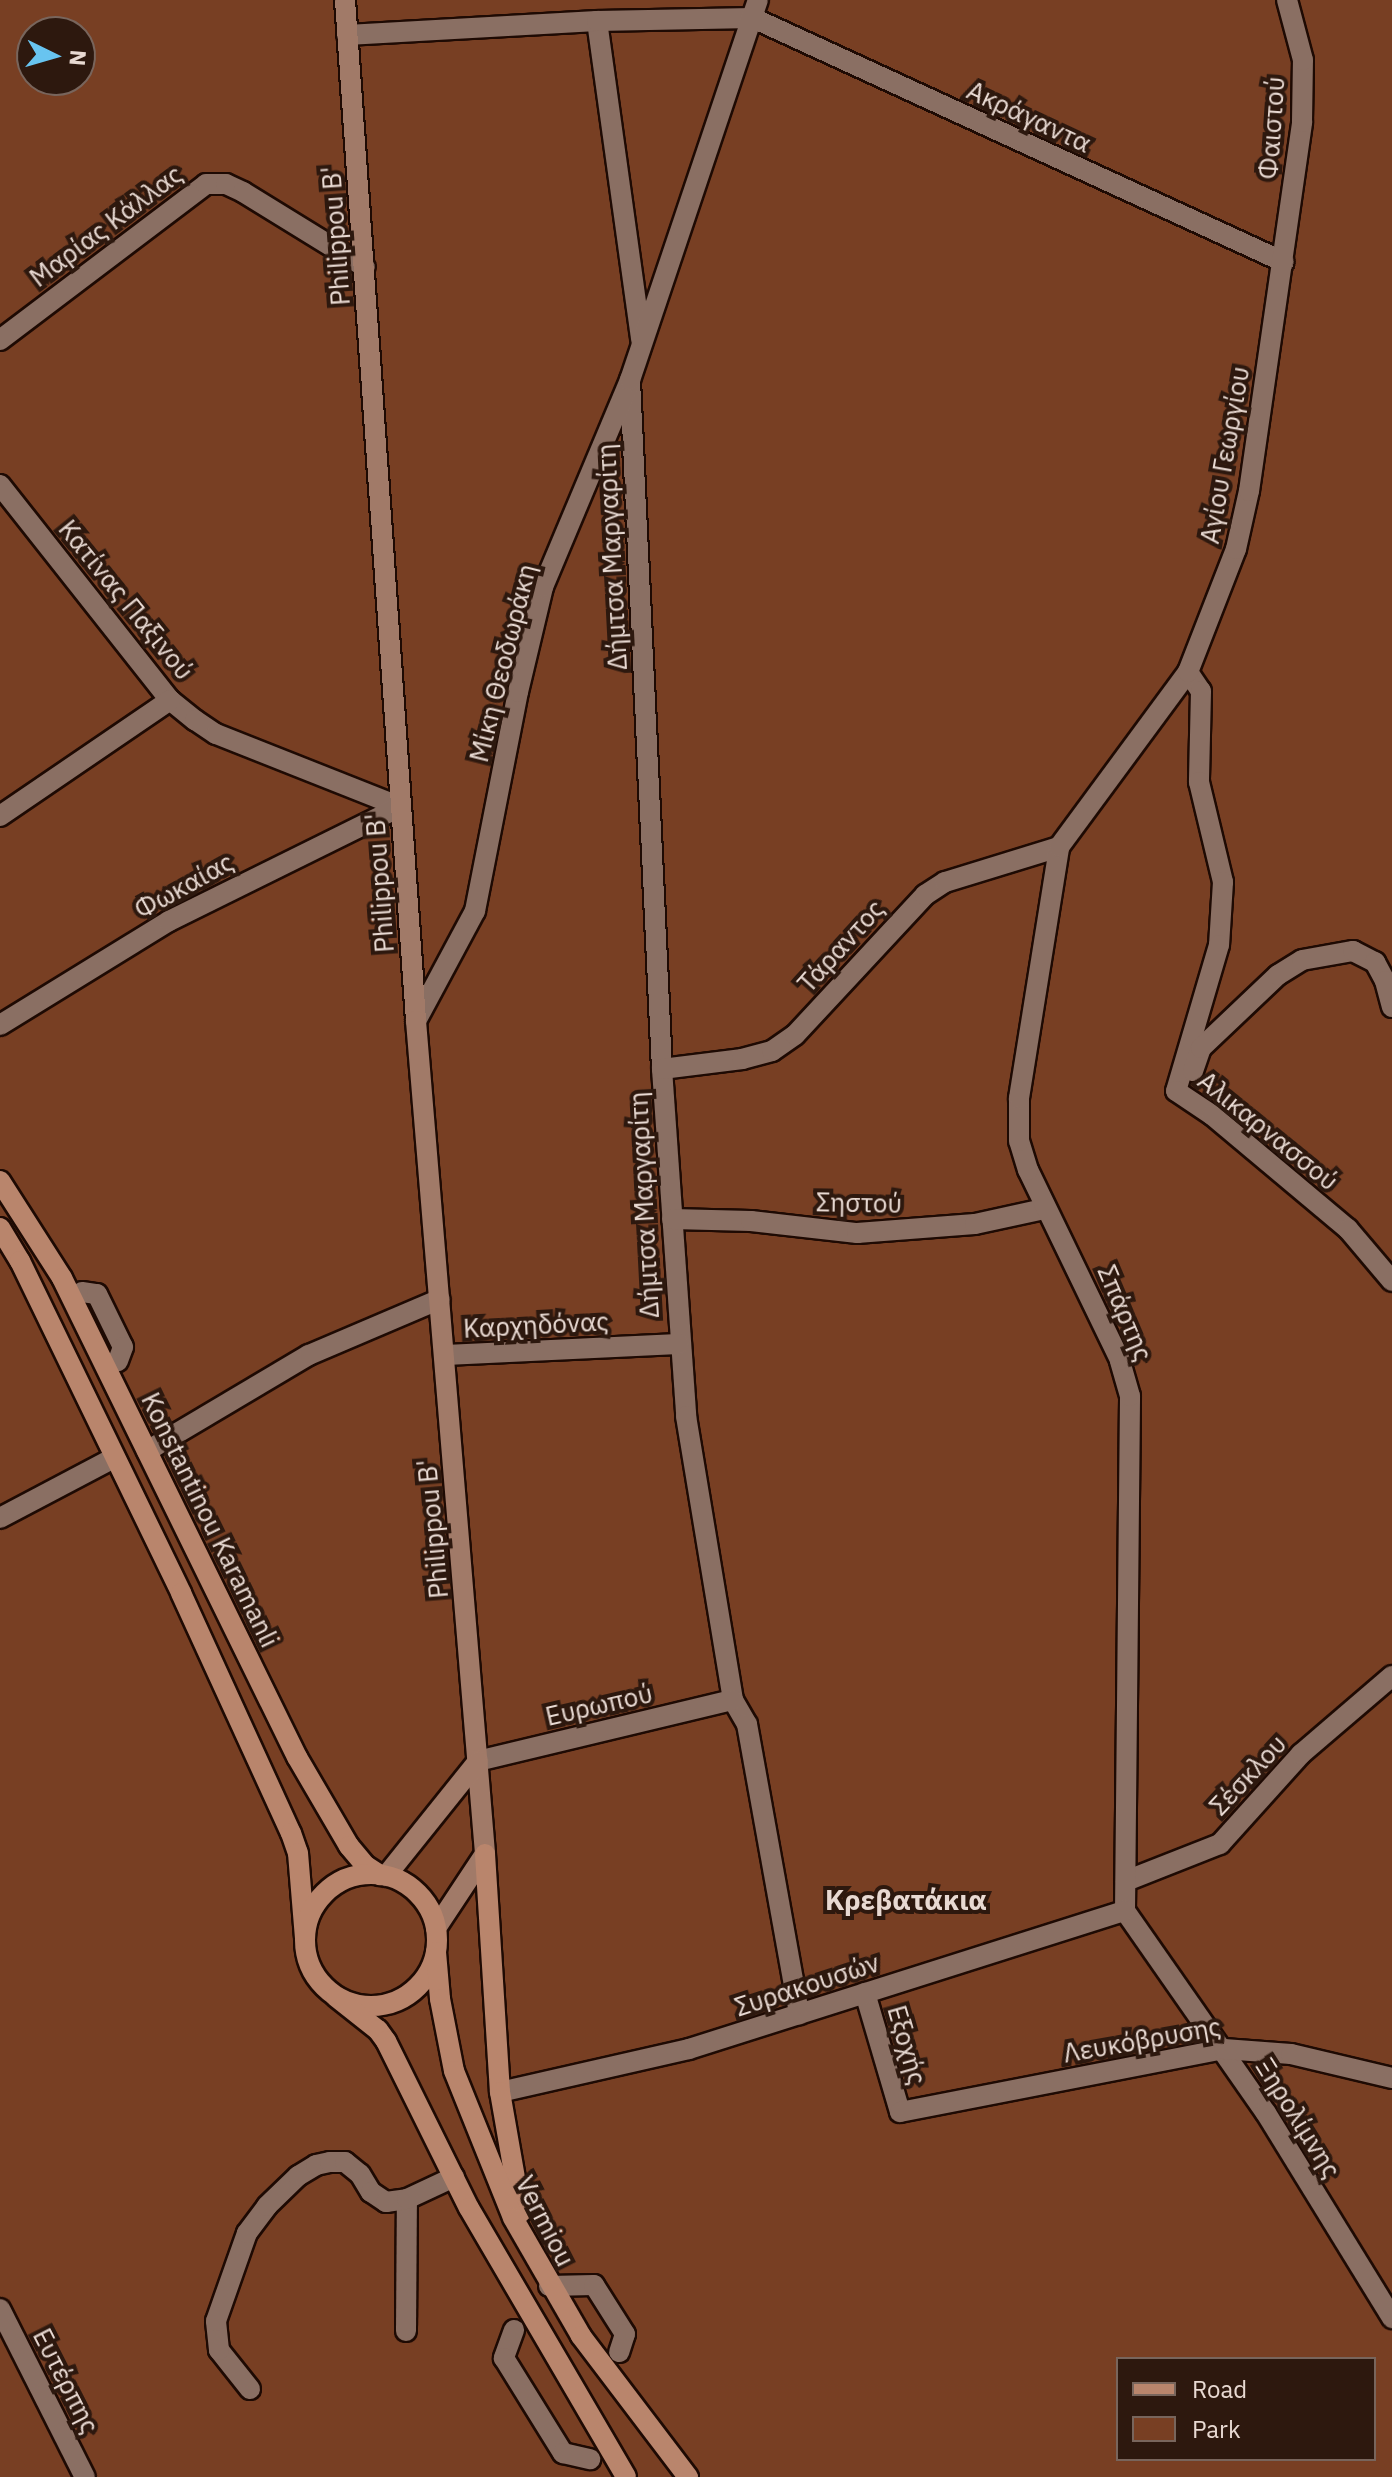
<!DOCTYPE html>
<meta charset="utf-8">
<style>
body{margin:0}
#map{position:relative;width:1392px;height:2477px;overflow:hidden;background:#372117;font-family:"IBM Plex Sans",sans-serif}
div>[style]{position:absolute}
.green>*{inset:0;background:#783f23}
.roads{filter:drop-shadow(2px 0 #1e0a03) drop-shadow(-2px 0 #1e0a03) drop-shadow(0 2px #1e0a03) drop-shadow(0 -2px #1e0a03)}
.lane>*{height:20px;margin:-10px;padding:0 10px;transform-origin:10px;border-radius:10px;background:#8a6f63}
.street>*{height:20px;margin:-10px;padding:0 10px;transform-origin:10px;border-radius:10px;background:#8a6f63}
.secondary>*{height:20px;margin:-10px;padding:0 10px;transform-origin:10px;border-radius:10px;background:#a17a68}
.primary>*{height:20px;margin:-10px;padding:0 10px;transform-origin:10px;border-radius:10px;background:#b9856c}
.primary>.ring{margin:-10px;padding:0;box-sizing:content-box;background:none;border:20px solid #b9856c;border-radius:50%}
span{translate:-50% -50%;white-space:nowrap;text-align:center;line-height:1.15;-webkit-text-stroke:8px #2d180e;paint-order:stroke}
.street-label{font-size:26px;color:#e8d9d2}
.neighbourhood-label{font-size:28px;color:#e8d9d2;font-weight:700}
.legend{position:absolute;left:1116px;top:2357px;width:260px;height:104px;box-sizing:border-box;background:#2d180e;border:2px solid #78655c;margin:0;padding:10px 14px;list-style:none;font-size:24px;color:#e8d9d2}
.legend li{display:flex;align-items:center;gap:16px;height:40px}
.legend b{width:40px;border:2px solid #78655c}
.north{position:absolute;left:16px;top:16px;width:80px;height:80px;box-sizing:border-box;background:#2d180e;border:2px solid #78655c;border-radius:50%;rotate:95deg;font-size:22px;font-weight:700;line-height:32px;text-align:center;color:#e8d9d2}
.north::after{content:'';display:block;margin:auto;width:28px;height:36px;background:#68c4f0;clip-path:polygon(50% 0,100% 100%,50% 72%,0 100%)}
</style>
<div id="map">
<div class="green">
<div style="clip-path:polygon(evenodd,0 0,1392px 0,1392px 2477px,0 2477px,0 0,32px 32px,80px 32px,80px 80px,32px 80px,32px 32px,0 0,1118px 2359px,1374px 2359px,1374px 2459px,1118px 2459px,1118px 2359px)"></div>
</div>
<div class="roads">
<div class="lane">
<div style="left:82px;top:1292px;width:15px;rotate:8deg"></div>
<div style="left:97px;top:1294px;width:59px;rotate:63.9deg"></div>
<div style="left:123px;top:1347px;width:15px;rotate:110deg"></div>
<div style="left:549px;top:2286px;width:45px;rotate:-1.3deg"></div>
<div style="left:594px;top:2285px;width:58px;rotate:57.7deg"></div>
<div style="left:625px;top:2334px;width:19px;rotate:108deg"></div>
<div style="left:514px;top:2330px;width:30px;rotate:110deg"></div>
<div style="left:504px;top:2358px;width:112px;rotate:58.2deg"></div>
<div style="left:563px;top:2453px;width:28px;rotate:13deg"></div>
<div style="left:406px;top:2331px;width:132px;rotate:-89.6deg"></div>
<div style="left:250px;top:2389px;width:50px;rotate:-128.5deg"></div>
<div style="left:219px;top:2350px;width:29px;rotate:-96deg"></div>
<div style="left:216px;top:2321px;width:93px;rotate:-70.6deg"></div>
<div style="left:247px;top:2233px;width:34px;rotate:-53deg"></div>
<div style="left:267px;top:2206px;width:43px;rotate:-44.1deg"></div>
<div style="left:298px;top:2176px;width:21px;rotate:-31deg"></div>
<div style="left:316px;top:2165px;width:14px;rotate:-12deg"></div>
<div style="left:330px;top:2162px;width:15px"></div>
<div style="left:345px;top:2162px;width:19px;rotate:39deg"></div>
<div style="left:360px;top:2174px;width:21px;rotate:59deg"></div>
<div style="left:371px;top:2192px;width:18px;rotate:34deg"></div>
<div style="left:386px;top:2202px;width:21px;rotate:-8deg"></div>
<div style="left:407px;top:2199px;width:52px;rotate:-25.1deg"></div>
</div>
<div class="street">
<div style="left:597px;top:21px;width:322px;rotate:82.1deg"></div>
<div style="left:347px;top:35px;width:250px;rotate:-3.2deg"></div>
<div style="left:597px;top:21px;width:156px;rotate:-1.1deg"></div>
<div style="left:753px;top:18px;width:584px;rotate:24.68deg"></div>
<div style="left:0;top:340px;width:258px;rotate:-37.1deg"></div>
<div style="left:206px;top:184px;width:20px"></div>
<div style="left:226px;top:184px;width:19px;rotate:25deg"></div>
<div style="left:243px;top:192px;width:143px;rotate:31.6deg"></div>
<div style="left:630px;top:380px;width:690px;rotate:87.34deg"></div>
<div style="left:662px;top:1069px;width:348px;rotate:86deg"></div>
<div style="left:686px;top:1416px;width:288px;rotate:80.6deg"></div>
<div style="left:733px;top:1700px;width:28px;rotate:60deg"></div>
<div style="left:747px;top:1724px;width:295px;rotate:79.8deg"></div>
<div style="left:0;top:485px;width:274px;rotate:51.7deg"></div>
<div style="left:170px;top:700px;width:32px;rotate:39deg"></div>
<div style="left:195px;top:720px;width:25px;rotate:34deg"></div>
<div style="left:216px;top:734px;width:198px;rotate:21.6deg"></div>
<div style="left:1188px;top:672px;width:23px;rotate:56deg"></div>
<div style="left:1201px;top:691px;width:91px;rotate:91.3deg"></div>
<div style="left:1199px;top:782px;width:103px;rotate:76.5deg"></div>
<div style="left:1223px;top:882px;width:63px;rotate:93.6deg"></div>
<div style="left:1219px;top:945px;width:152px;rotate:106.4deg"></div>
<div style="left:1176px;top:1091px;width:43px;rotate:33.7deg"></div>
<div style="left:1212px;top:1115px;width:177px;rotate:40deg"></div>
<div style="left:1348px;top:1229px;width:68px;rotate:49.8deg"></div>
<div style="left:0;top:816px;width:206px;rotate:-34.3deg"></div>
<div style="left:416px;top:1021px;width:125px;rotate:-61.8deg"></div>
<div style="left:475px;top:911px;width:223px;rotate:-78.9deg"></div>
<div style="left:518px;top:692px;width:108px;rotate:-76.6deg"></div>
<div style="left:543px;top:587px;width:225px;rotate:-67.2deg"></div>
<div style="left:630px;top:380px;width:401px;rotate:-71.4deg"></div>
<div style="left:0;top:1025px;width:198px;rotate:-31.6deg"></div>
<div style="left:169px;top:921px;width:258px;rotate:-26.3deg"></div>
<div style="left:662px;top:1069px;width:81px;rotate:-7.1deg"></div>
<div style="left:742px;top:1059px;width:31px;rotate:-15deg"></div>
<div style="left:772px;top:1051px;width:28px;rotate:-35deg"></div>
<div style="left:795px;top:1035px;width:191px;rotate:-47.1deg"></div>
<div style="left:925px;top:895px;width:24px;rotate:-33deg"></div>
<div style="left:945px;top:882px;width:119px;rotate:-17.1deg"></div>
<div style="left:1193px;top:1071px;width:24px;rotate:-71deg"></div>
<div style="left:1201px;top:1048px;width:106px;rotate:-43.5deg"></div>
<div style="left:1278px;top:975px;width:28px;rotate:-32deg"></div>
<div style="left:1302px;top:960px;width:52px;rotate:-10deg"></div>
<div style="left:1353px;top:951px;width:25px;rotate:27deg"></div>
<div style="left:1375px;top:962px;width:21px;rotate:62deg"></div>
<div style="left:1385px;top:981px;width:27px;rotate:75deg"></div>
<div style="left:672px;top:1219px;width:79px;rotate:1.5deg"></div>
<div style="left:751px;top:1221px;width:107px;rotate:6.5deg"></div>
<div style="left:857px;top:1233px;width:118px;rotate:-4.4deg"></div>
<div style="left:975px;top:1224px;width:71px;rotate:-12.3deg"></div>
<div style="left:445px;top:1355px;width:234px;rotate:-2.7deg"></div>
<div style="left:147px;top:1451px;width:188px;rotate:-30.7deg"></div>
<div style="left:309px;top:1355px;width:142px;rotate:-23.1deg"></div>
<div style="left:0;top:1518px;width:129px;rotate:-27.8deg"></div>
<div style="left:478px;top:1761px;width:262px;rotate:-13.5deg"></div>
<div style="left:1126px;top:1881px;width:101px;rotate:-21.5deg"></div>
<div style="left:1220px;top:1844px;width:121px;rotate:-48deg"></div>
<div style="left:1301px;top:1754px;width:120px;rotate:-40.6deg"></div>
<div style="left:1125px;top:1911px;width:515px;rotate:-89.44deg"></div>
<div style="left:1130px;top:1396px;width:37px;rotate:-106deg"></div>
<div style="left:1120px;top:1360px;width:211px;rotate:-115.8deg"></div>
<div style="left:1028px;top:1170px;width:30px;rotate:-107deg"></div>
<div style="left:1019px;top:1141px;width:43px;rotate:-90deg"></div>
<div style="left:1019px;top:1098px;width:254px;rotate:-80.9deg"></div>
<div style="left:1059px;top:847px;width:217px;rotate:-53.6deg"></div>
<div style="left:1188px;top:672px;width:132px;rotate:-68.7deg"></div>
<div style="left:1236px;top:549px;width:59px;rotate:-77.4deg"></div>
<div style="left:1249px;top:491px;width:373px;rotate:-81.8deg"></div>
<div style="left:1302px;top:122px;width:62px;rotate:-89.1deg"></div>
<div style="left:1303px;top:60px;width:62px;rotate:-104.9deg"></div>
<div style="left:1125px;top:1911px;width:246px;rotate:55.1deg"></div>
<div style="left:1266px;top:2113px;width:241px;rotate:58.4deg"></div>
<div style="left:865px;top:1993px;width:124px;rotate:73.6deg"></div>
<div style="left:900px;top:2112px;width:330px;rotate:-11deg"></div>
<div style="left:1224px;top:2049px;width:67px;rotate:4.3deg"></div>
<div style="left:1291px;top:2054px;width:104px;rotate:13.4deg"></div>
<div style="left:500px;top:2092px;width:194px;rotate:-12.8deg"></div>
<div style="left:689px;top:2049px;width:457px;rotate:-17.6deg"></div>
<div style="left:0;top:2309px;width:188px;rotate:63.2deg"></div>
</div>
<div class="secondary">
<div style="left:345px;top:0;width:1023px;rotate:86.02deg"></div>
<div style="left:416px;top:1021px;width:836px;rotate:85.26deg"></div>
<div style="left:485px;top:1854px;width:89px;rotate:123.5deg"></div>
<div style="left:386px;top:1876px;width:147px;rotate:-51.3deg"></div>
</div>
<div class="primary">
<div style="left:0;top:1181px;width:115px;rotate:57.4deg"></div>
<div style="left:62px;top:1278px;width:534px;rotate:63.87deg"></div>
<div style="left:297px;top:1757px;width:103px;rotate:59.7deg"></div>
<div style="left:349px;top:1846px;width:26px;rotate:50deg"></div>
<div style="left:366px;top:1866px;width:17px;rotate:33deg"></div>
<div style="left:0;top:1228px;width:39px;rotate:59deg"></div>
<div style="left:20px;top:1261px;width:369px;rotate:64.1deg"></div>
<div style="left:181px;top:1593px;width:264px;rotate:65.4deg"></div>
<div style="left:291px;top:1833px;width:21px;rotate:71deg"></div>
<div style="left:298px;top:1853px;width:85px;rotate:85.3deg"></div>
<div style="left:485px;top:1854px;width:238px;rotate:86.4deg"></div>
<div style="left:500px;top:2092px;width:122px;rotate:80.1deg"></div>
<div class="ring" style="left:305px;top:1874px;width:112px;height:112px"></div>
<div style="left:436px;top:1952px;width:47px;rotate:85.1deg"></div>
<div style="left:440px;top:1999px;width:73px;rotate:79deg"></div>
<div style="left:454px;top:2071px;width:158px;rotate:68.1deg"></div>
<div style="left:513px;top:2218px;width:136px;rotate:60deg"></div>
<div style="left:581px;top:2336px;width:177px;rotate:52.8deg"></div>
<div style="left:336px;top:1997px;width:53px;rotate:38.2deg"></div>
<div style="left:378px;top:2030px;width:14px;rotate:54deg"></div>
<div style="left:386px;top:2041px;width:186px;rotate:63.6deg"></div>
<div style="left:469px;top:2208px;width:311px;rotate:59.7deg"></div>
</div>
</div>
<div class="street-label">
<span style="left:1029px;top:117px;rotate:25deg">Ακράγαντα</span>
<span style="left:1272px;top:128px;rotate:-86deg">Φαιστού</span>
<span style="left:106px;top:226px;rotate:-37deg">Μαρίας Κάλλας</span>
<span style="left:336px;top:236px;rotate:-94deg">Philippou B'</span>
<span style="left:1225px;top:455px;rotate:-80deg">Αγίου Γεωργίου</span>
<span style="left:612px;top:557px;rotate:-93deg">Δήμτσα Μαργαρίτη</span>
<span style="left:126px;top:600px;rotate:51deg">Κατίνας Παξινού</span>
<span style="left:503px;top:663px;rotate:-76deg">Μίκη Θεοδωράκη</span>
<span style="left:380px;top:883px;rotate:-94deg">Philippou B'</span>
<span style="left:184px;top:886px;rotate:-29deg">Φωκαίας</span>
<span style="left:841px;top:946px;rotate:-48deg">Τάραντος</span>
<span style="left:1268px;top:1131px;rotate:39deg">Αλικαρνασσού</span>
<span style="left:859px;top:1203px;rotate:1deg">Σηστού</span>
<span style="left:644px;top:1205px;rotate:-93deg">Δήμτσα Μαργαρίτη</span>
<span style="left:1125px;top:1313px;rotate:67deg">Σπάρτης</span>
<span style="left:536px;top:1325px;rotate:-3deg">Καρχηδόνας</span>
<span style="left:210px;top:1520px;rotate:64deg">Konstantinou Karamanli</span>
<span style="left:433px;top:1529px;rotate:-95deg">Philippou B'</span>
<span style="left:599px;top:1705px;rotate:-13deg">Ευρωπού</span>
<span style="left:1248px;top:1775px;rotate:-47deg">Σέσκλου</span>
<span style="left:807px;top:1985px;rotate:-18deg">Συρακουσών</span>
<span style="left:1142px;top:2040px;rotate:-10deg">Λευκόβρυσης</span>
<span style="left:907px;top:2045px;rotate:74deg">Εξοχής</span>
<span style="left:1298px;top:2118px;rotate:58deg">Ξηρολίμνης</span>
<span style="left:545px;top:2221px;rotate:63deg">Vermiou</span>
<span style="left:66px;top:2381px;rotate:63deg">Ευτέρπης</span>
</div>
<div class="neighbourhood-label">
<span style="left:906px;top:1900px">Κρεβατάκια</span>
</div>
<ul class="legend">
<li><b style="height:10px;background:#b9856c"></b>Road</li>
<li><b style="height:22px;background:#783f23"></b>Park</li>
</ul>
<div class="north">N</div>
</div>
